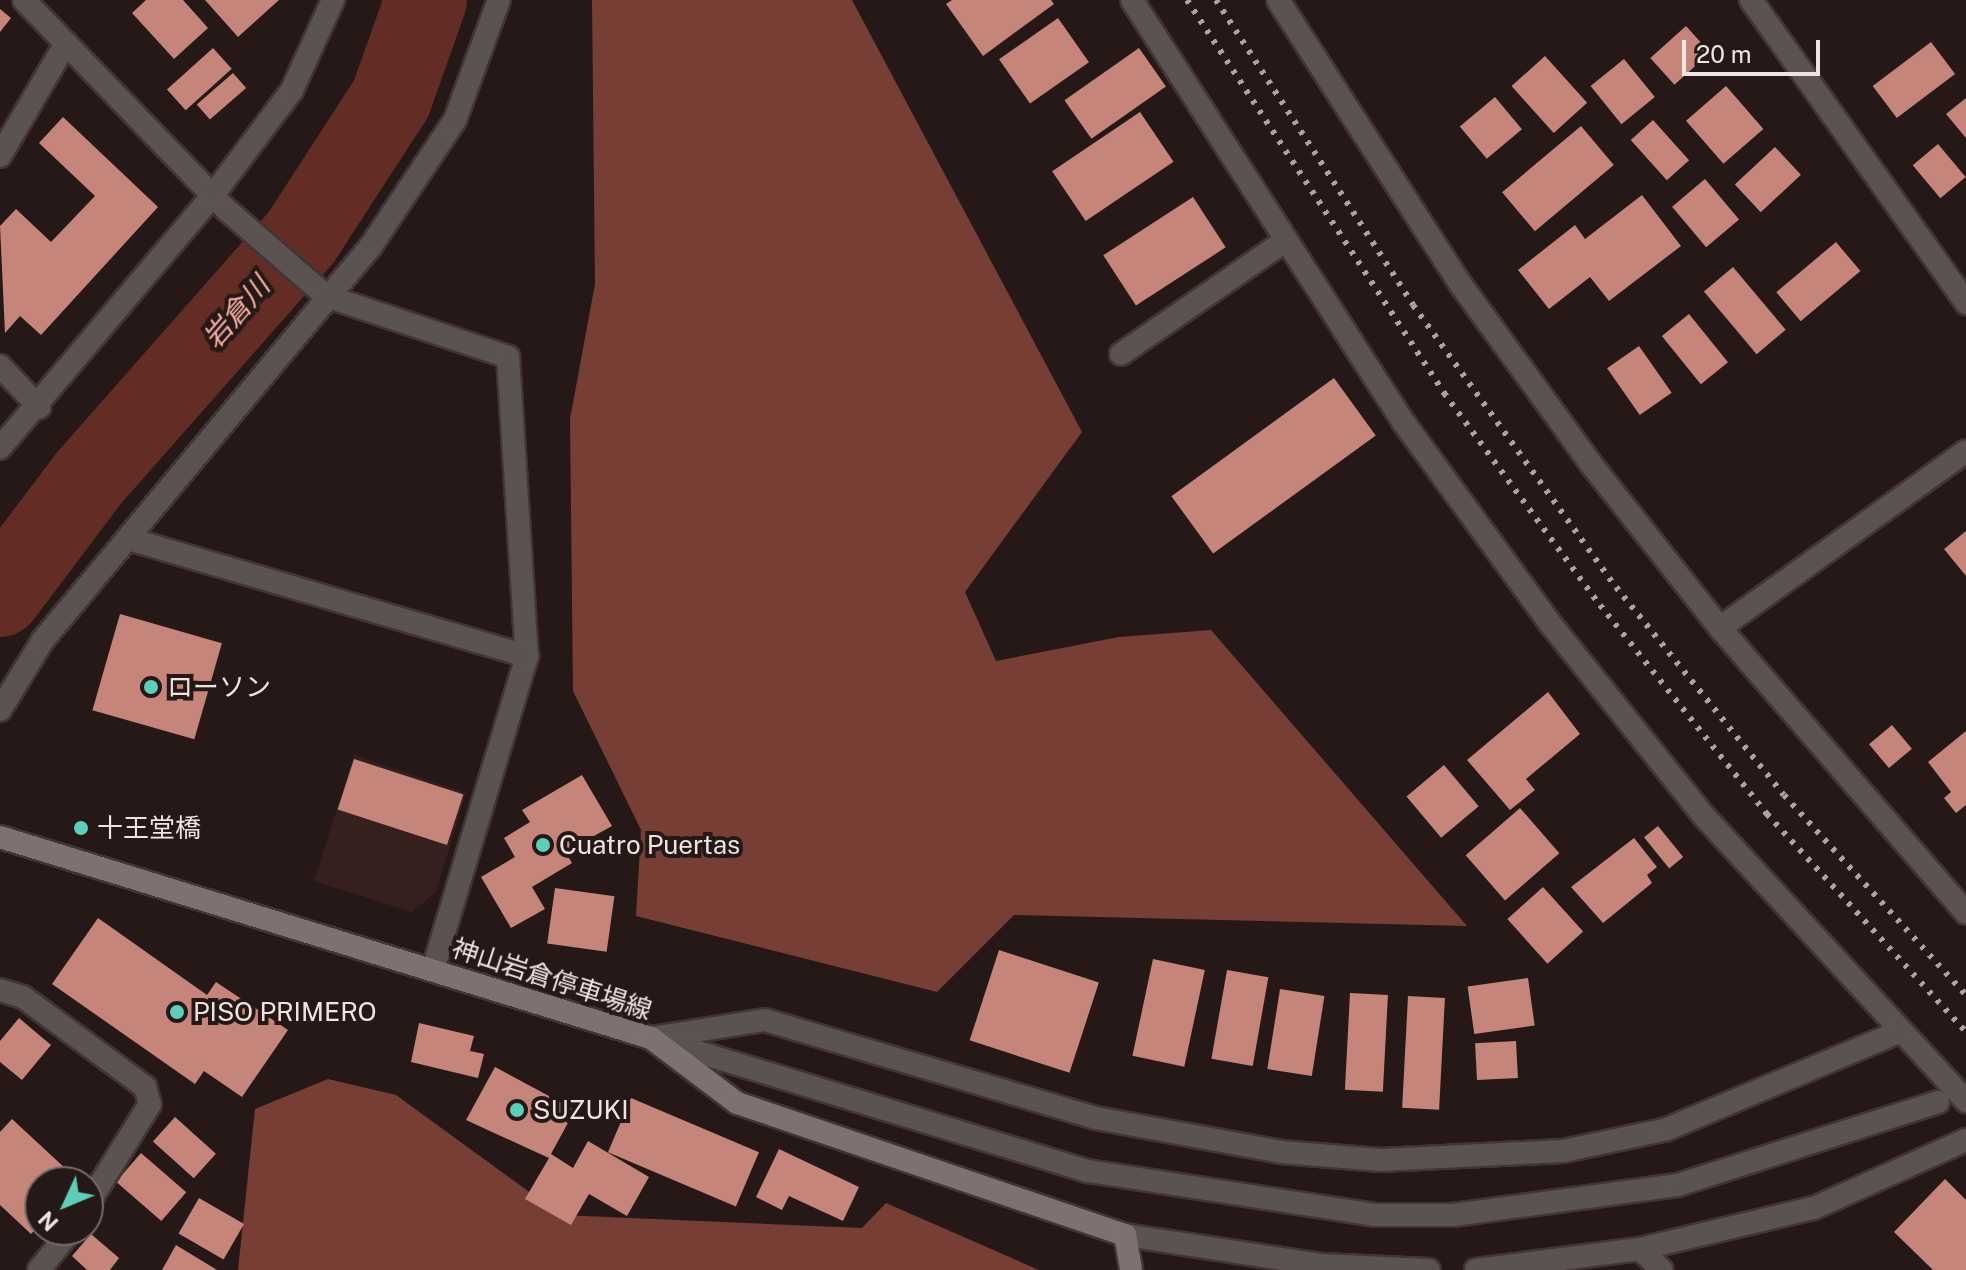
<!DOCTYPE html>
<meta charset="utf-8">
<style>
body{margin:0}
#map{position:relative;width:1966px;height:1270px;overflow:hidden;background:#261816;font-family:"Public Sans","Noto Sans JP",sans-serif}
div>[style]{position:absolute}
.built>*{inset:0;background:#35201d}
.forest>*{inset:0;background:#763e35}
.river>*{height:82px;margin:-41px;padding:0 41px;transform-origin:41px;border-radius:41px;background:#632d25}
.building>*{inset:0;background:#c5857a;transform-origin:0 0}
.roads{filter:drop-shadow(2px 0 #423533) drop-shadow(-2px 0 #423533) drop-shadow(0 2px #423533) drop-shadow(0 -2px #423533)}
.service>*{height:22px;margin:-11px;padding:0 11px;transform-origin:11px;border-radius:11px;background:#5b5351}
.minor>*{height:22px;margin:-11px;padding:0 11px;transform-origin:11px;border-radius:11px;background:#5b5351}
.tertiary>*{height:22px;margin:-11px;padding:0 11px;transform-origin:11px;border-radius:11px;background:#5b5351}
.secondary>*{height:22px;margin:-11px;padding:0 11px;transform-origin:11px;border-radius:11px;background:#7e7270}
.rail>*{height:6px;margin-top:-3px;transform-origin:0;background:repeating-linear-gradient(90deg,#afa3a1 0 4px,transparent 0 12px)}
.dots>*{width:22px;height:22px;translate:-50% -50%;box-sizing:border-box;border:4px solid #261816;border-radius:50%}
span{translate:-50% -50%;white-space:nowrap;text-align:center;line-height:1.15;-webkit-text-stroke:8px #261816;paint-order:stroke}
.poi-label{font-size:26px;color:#efe4e2}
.left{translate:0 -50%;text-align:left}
.street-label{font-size:26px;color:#efe4e2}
.water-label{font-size:28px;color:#f9b0a4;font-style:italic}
.north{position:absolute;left:24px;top:1166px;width:80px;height:80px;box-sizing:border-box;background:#261816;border:2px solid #766a68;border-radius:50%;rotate:226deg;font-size:22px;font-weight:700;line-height:32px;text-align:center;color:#efe4e2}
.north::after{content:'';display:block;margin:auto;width:28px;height:36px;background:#5cceba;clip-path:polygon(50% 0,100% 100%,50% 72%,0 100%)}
.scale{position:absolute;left:1682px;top:40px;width:138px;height:36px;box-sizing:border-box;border:4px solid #efe4e2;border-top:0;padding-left:10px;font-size:24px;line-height:28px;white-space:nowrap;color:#efe4e2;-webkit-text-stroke:6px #261816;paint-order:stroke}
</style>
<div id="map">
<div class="built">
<div style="clip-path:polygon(354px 755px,466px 793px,436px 892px,412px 912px,314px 881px)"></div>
</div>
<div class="forest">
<div style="clip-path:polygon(592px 0,852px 0,1082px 432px,965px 592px,996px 661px,1119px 637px,1211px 630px,1467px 926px,1014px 915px,937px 992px,636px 916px,641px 830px,573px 691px,570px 419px,595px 284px)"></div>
<div style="clip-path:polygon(328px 1079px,396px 1095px,561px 1215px,862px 1228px,886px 1203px,1039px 1270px,238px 1270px,255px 1109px)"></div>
</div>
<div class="river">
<div style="left:0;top:596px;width:148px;rotate:-53deg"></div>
<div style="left:89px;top:478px;width:319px;rotate:-48.6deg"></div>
<div style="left:300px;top:239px;width:167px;rotate:-57deg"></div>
<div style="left:391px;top:99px;width:105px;rotate:-70.5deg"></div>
</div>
<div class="building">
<div style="clip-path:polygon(146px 0,183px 0,208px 28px,174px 59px,132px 13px)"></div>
<div style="clip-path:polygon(205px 0,279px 0,238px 37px)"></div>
<div style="clip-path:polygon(952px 0,1051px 0,1054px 4px,983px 56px,946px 4px)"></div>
<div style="clip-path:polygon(0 9px,11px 18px,0 32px)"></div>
<div style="left:1058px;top:18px;width:54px;height:72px;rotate:55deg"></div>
<div style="left:1686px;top:26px;width:36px;height:48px;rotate:48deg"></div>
<div style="left:1931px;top:42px;width:40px;height:73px;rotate:53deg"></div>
<div style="left:213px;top:48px;width:28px;height:62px;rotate:48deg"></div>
<div style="left:1139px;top:48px;width:47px;height:91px;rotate:55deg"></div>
<div style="left:1545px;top:56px;width:63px;height:45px;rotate:48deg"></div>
<div style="left:1624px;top:59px;width:49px;height:43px;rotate:51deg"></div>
<div style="left:233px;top:73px;width:20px;height:48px;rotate:49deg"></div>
<div style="left:1726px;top:86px;width:57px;height:53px;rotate:49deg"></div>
<div style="left:1495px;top:97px;width:42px;height:46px;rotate:50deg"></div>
<div style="clip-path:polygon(1966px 98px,1966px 138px,1946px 114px)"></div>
<div style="left:1140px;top:112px;width:60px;height:106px;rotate:56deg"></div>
<div style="clip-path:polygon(63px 117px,158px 207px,41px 335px,20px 316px,5px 333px,0 226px,16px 209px,51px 242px,95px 196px,39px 143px)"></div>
<div style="left:1653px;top:120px;width:54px;height:30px;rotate:48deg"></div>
<div style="left:1581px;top:126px;width:51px;height:103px;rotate:50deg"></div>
<div style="left:1938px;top:144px;width:43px;height:33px;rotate:50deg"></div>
<div style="left:1775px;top:147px;width:38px;height:55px;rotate:47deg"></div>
<div style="left:1705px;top:179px;width:53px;height:43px;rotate:50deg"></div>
<div style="clip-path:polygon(1642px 195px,1681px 246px,1609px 301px,1590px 277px,1549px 309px,1518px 270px,1575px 225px,1585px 239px)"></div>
<div style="left:1193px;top:197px;width:60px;height:107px;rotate:57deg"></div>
<div style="left:1836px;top:242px;width:38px;height:78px;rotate:50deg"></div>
<div style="left:1733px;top:267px;width:82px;height:38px;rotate:50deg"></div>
<div style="left:1689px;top:314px;width:62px;height:35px;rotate:51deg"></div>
<div style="left:1639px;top:346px;width:57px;height:39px;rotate:55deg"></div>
<div style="left:1334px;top:378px;width:71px;height:201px;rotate:54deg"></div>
<div style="clip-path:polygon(1966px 531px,1966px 576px,1944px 549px)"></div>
<div style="left:120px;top:614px;width:106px;height:100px;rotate:16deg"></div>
<div style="clip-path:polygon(1548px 692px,1580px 734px,1526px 779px,1535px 790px,1510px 810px,1467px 760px)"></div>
<div style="left:1892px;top:725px;width:31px;height:30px;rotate:50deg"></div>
<div style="clip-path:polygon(1966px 731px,1966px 805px,1956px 813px,1944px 798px,1951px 792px,1928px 762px)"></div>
<div style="left:354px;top:759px;width:115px;height:53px;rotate:18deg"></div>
<div style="left:1444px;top:765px;width:54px;height:49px;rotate:50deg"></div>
<div style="clip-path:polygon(582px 775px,612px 826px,565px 852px,572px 863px,532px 887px,545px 909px,511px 928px,481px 877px,515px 857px,504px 838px,530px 822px,522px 810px)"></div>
<div style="left:1520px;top:808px;width:60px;height:72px;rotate:49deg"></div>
<div style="left:1658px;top:826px;width:40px;height:18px;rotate:51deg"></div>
<div style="clip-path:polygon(1634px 838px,1657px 867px,1647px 875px,1652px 883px,1603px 923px,1571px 887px)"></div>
<div style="left:1543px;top:887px;width:60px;height:48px;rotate:48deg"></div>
<div style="left:555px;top:888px;width:60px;height:56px;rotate:8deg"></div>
<div style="clip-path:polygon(98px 918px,207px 995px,216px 982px,288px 1030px,242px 1097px,204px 1071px,195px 1084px,52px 984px)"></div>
<div style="left:999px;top:950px;width:105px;height:95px;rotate:18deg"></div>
<div style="left:1153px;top:959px;width:53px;height:99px;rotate:12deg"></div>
<div style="left:1227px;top:970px;width:42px;height:90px;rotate:10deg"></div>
<div style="left:1528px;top:978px;width:48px;height:61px;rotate:82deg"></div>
<div style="left:1280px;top:989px;width:45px;height:81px;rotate:9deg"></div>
<div style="left:1350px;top:993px;width:38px;height:97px;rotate:3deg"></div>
<div style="left:1408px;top:996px;width:37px;height:112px;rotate:3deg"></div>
<div style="clip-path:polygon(19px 1018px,51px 1045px,22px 1080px,0 1062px,0 1041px)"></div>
<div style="clip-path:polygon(419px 1023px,474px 1036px,470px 1051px,484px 1054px,478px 1078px,411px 1062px)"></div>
<div style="left:1516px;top:1041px;width:37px;height:41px;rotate:87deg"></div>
<div style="clip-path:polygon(495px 1067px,575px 1110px,551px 1154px,573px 1168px,588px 1141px,649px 1177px,627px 1216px,589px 1194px,571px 1225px,525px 1199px,549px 1158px,466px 1120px)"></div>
<div style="left:631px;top:1098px;width:139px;height:59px;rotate:23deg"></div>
<div style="left:175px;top:1117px;width:55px;height:33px;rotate:42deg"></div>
<div style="clip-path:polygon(12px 1119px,80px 1182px,40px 1182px,40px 1224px,31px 1234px,0 1205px,0 1132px)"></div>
<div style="clip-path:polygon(779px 1149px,859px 1187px,843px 1221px,789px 1196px,782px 1210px,756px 1197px)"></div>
<div style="left:141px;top:1153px;width:60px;height:38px;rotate:41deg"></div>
<div style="clip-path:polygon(1945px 1179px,1966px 1200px,1966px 1270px,1933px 1270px,1894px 1232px)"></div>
<div style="left:199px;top:1198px;width:52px;height:41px;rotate:30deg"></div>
<div style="clip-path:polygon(91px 1234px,119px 1258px,110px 1270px,87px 1270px,72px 1256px)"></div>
<div style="clip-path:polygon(176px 1245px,217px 1270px,162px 1270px)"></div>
</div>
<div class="roads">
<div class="service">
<div style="left:1121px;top:354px;width:201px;rotate:-34.6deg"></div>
<div style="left:0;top:990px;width:24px;rotate:17deg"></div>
<div style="left:23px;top:997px;width:152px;rotate:36.4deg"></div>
<div style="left:145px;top:1087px;width:18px;rotate:74deg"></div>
<div style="left:150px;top:1104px;width:118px;rotate:121.8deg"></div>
<div style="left:39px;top:1270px;width:51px;rotate:-51.3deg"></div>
</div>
<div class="minor">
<div style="left:24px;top:0;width:292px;rotate:46deg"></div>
<div style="left:227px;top:210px;width:131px;rotate:41deg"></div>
<div style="left:326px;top:296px;width:192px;rotate:18.5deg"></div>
<div style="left:508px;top:357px;width:300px;rotate:86.4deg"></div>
<div style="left:527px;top:656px;width:328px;rotate:106.7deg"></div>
<div style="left:1132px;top:0;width:503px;rotate:57.26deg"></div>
<div style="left:1404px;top:423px;width:246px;rotate:53.9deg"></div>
<div style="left:1549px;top:622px;width:247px;rotate:51.4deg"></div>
<div style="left:1703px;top:815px;width:389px;rotate:47.4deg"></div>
<div style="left:1278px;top:0;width:339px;rotate:57.3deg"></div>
<div style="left:1461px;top:285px;width:221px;rotate:54deg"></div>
<div style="left:1591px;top:464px;width:209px;rotate:51.8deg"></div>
<div style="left:1720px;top:628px;width:376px;rotate:49.2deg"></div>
<div style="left:1751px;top:0;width:372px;rotate:54.6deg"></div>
<div style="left:0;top:156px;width:131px;rotate:-59.7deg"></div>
<div style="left:0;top:366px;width:57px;rotate:46.4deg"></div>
<div style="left:0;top:448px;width:331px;rotate:-49.9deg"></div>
<div style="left:213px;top:195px;width:131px;rotate:-53deg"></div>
<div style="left:292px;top:90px;width:99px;rotate:-65.5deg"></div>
<div style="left:129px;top:539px;width:415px;rotate:16.4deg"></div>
<div style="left:1720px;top:628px;width:303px;rotate:-35.7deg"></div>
<div style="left:0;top:710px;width:82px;rotate:-58.4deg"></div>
<div style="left:43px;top:640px;width:513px;rotate:-50.22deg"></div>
<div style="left:371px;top:246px;width:151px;rotate:-56.3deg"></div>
<div style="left:455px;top:120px;width:128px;rotate:-69.9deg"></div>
<div style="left:651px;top:1038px;width:115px;rotate:-9deg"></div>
<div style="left:765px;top:1020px;width:345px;rotate:16.5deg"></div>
<div style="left:1096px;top:1118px;width:188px;rotate:10.4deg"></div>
<div style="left:1281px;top:1152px;width:100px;rotate:4.6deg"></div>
<div style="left:1381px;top:1160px;width:182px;rotate:-2.8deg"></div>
<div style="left:1563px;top:1151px;width:106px;rotate:-11.9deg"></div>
<div style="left:1667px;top:1129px;width:251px;rotate:-22.7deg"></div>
<div style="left:1125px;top:1235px;width:198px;rotate:8.7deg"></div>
<div style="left:1321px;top:1265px;width:108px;rotate:2.7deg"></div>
<div style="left:1640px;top:1249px;width:30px;rotate:44deg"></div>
<div style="left:1476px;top:1270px;width:165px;rotate:-7.3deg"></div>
<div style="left:1640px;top:1249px;width:179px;rotate:-13.3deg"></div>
<div style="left:1814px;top:1208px;width:167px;rotate:-24.1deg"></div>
</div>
<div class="tertiary">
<div style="left:652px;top:1038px;width:456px;rotate:17deg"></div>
<div style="left:1088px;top:1171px;width:290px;rotate:8.7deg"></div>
<div style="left:1375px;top:1215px;width:78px"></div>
<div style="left:1453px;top:1215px;width:227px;rotate:-7.6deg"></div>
<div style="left:1678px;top:1185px;width:273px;rotate:-17.7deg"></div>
</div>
<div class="secondary">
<div style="left:0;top:837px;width:681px;rotate:17.16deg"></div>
<div style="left:651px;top:1038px;width:108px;rotate:37.1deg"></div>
<div style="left:737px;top:1103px;width:410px;rotate:18.8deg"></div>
<div style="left:1125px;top:1235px;width:36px;rotate:80deg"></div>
</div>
</div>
<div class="rail">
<div style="left:1187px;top:0;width:470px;rotate:56.8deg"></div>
<div style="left:1444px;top:393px;width:263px;rotate:53.7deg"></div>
<div style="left:1600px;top:605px;width:268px;rotate:51.4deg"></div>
<div style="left:1767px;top:814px;width:295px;rotate:47.6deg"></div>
<div style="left:1216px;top:0;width:363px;rotate:57.1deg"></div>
<div style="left:1413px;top:305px;width:347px;rotate:54.3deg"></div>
<div style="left:1616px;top:587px;width:267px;rotate:51.1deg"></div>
<div style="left:1784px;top:795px;width:270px;rotate:47.7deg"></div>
</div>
<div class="dots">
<div style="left:151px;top:687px;background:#5cceba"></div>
<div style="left:81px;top:828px;background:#5cceba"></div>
<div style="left:543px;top:845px;background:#5cceba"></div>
<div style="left:177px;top:1012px;background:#5cceba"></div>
<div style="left:517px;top:1110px;background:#5cceba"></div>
</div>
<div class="poi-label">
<span class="left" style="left:167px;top:687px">ローソン</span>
<span class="left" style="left:97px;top:828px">十王堂橋</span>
<span class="left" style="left:559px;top:845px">Cuatro Puertas</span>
<span class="left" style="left:193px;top:1012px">PISO PRIMERO</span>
<span class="left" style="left:533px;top:1110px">SUZUKI</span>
</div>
<div class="street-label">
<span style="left:552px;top:979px;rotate:18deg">神山岩倉停車場線</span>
</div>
<div class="water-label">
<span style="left:236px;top:312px;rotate:-49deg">岩倉川</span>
</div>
<div class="north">N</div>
<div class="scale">20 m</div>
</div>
